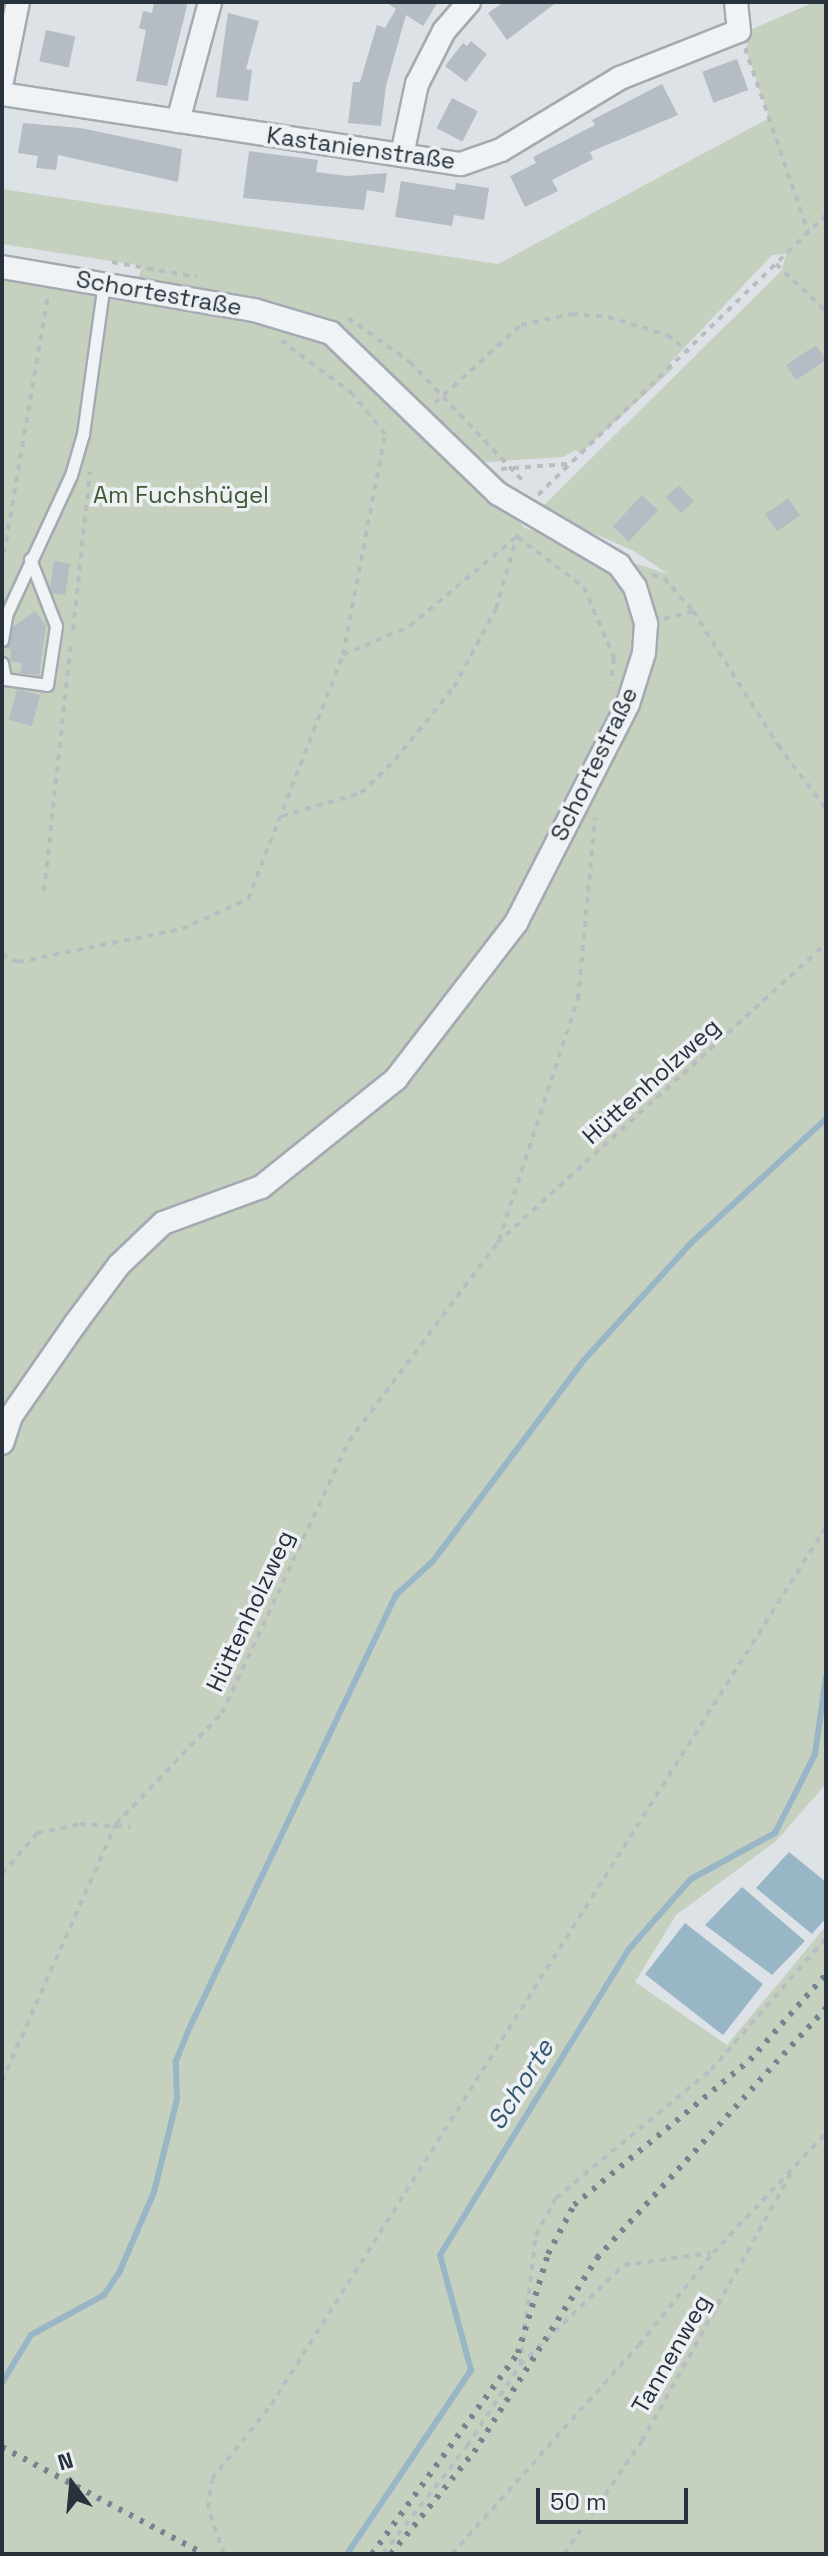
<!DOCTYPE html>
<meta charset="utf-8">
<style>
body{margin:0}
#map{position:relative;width:828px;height:2556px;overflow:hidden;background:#dde2e7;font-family:"Space Grotesk",sans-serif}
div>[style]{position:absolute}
.green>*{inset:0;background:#c6d0bf}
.water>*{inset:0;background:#99b6c6;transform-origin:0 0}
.stream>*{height:6px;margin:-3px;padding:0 3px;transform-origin:3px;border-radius:3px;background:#99b6c6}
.building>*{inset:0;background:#b5bcc3;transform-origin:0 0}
.path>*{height:4px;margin-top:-2px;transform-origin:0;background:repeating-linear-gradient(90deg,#b8bdc1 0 6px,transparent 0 12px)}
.roads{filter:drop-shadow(2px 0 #a3aab1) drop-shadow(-2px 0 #a3aab1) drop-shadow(0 2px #a3aab1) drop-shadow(0 -2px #a3aab1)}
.service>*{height:11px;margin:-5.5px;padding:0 5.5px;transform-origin:5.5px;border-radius:5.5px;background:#f0f3f5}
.minor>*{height:22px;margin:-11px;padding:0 11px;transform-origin:11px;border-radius:11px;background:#f0f3f5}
.rail>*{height:6px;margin-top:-3px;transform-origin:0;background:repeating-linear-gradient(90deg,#778490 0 4px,transparent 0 12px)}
span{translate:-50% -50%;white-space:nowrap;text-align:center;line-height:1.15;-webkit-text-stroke:7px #edf1f4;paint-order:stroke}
.street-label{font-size:24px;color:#27323d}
.park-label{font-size:24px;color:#415835}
.water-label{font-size:26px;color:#33576f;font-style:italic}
.frame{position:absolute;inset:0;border:4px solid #27323d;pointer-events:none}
.north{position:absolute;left:32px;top:2444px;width:80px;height:80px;-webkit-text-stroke:6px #edf1f4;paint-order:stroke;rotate:344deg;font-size:22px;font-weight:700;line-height:32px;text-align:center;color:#27323d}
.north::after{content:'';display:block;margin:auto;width:28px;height:36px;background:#27323d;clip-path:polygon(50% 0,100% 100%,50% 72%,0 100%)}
.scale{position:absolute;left:536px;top:2488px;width:152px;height:36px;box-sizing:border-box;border:4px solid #27323d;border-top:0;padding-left:10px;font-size:24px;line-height:28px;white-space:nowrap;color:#27323d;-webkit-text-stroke:6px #edf1f4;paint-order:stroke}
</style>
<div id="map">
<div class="green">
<div style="clip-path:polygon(evenodd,814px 2px,826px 2px,826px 1784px,776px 1841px,676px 1915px,635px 1982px,727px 2045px,826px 1926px,826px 2554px,2px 2554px,2px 279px,127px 302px,143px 266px,2px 244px,2px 189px,498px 264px,769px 118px,746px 50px,750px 30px,814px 2px,786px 254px,782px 270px,539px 510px,634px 551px,668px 574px,525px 528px,403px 405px,414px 400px,451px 429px,475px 458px,486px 462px,563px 457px,576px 450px,580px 454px,674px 368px,670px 363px,772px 255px,786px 254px)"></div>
</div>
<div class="water">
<div style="clip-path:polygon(789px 1852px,826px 1882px,826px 1918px,812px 1934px,756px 1888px)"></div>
<div style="clip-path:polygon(742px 1887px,805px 1941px,772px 1975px,705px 1925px)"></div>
<div style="left:685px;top:1923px;width:99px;height:65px;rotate:38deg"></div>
</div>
<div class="stream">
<div style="left:2px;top:2383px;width:56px;rotate:-58.9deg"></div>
<div style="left:31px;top:2335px;width:83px;rotate:-28.7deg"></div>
<div style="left:104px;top:2295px;width:27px;rotate:-56deg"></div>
<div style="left:119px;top:2273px;width:88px;rotate:-66.6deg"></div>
<div style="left:154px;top:2192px;width:96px;rotate:-76.1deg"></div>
<div style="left:177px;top:2099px;width:38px;rotate:-92deg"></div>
<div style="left:176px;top:2061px;width:32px;rotate:-68deg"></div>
<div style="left:188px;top:2031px;width:483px;rotate:-64.5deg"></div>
<div style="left:396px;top:1595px;width:50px;rotate:-42.6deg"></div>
<div style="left:433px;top:1561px;width:250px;rotate:-53.1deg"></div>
<div style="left:583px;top:1361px;width:160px;rotate:-47.5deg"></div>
<div style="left:691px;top:1243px;width:183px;rotate:-42.6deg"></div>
<div style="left:347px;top:2554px;width:222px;rotate:-56deg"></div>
<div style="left:471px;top:2370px;width:119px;rotate:-105.1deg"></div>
<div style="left:440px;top:2255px;width:360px;rotate:-58.3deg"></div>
<div style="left:629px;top:1949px;width:94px;rotate:-48.5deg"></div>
<div style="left:691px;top:1879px;width:96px;rotate:-28.7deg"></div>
<div style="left:775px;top:1833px;width:89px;rotate:-63.1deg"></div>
<div style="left:815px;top:1754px;width:78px;rotate:-81.9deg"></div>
</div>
<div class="building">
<div style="clip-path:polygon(154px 2px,188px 2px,167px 86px,136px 81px,146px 30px,139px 28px,143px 11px,152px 13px)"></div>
<div style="clip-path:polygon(385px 2px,438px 2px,423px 26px,406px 15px,386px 86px,381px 126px,348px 123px,353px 82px,360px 82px,377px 25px,385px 28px,396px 9px)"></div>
<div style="clip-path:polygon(504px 2px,557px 2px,507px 40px,488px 13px)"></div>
<div style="clip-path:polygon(228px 13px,259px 21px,246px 69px,252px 70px,248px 101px,216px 97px)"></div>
<div style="left:46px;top:30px;width:30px;height:32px;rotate:12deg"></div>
<div style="clip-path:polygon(471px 41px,487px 54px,466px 82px,445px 66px,463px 43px,467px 46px)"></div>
<div style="left:737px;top:59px;width:33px;height:37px;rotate:70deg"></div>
<div style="clip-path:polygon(662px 84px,678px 115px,590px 152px,593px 159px,552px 180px,558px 191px,525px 207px,510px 176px,536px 163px,533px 157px,595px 125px,592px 120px)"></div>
<div style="left:452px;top:98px;width:29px;height:34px;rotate:27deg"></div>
<div style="clip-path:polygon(23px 123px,80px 128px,182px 149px,178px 182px,58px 155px,56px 170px,36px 168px,38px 156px,18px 153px)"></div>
<div style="clip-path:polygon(249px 151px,318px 160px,316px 172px,347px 176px,387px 173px,384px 193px,367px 190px,364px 210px,243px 198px)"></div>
<div style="clip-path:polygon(401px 181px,455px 190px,456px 183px,489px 188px,484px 220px,454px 215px,452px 226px,395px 217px)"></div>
<div style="left:816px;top:345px;width:18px;height:36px;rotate:56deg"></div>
<div style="left:679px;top:485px;width:22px;height:18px;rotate:47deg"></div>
<div style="left:642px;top:495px;width:22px;height:43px;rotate:43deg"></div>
<div style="left:788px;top:498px;width:21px;height:28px;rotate:55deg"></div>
<div style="clip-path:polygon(54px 561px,70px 564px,65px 595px,52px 593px,50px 587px)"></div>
<div style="clip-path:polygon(35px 611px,46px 625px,39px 675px,20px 673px,22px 663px,10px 661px,11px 649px,6px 649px,13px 627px)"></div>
<div style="left:17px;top:689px;width:24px;height:32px;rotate:15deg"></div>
</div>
<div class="path">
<div style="left:745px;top:48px;width:194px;rotate:71.1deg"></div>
<div style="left:112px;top:262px;width:86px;rotate:10deg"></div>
<div style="left:776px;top:264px;width:69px;rotate:43.2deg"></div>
<div style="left:348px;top:318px;width:76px;rotate:35.4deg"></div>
<div style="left:410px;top:362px;width:167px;rotate:46.5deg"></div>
<div style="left:435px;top:403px;width:116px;rotate:-42.2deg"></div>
<div style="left:521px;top:325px;width:52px;rotate:-12.2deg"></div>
<div style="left:572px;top:314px;width:36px;rotate:5deg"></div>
<div style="left:608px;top:317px;width:62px;rotate:17deg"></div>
<div style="left:667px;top:335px;width:28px;rotate:38deg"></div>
<div style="left:501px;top:469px;width:67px;rotate:-4.3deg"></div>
<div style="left:538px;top:495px;width:402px;rotate:-44.2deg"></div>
<div style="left:517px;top:537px;width:84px;rotate:36.7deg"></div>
<div style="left:584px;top:587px;width:77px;rotate:67.1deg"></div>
<div style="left:614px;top:658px;width:25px;rotate:97deg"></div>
<div style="left:2px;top:565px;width:273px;rotate:-80.3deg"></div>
<div style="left:652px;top:575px;width:12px;rotate:14deg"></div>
<div style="left:664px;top:578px;width:44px;rotate:48.7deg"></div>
<div style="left:693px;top:611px;width:159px;rotate:57.6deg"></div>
<div style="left:778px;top:745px;width:80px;rotate:53.1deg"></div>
<div style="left:664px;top:619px;width:30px;rotate:-15deg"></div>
<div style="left:73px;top:630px;width:159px;rotate:-83.9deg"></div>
<div style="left:343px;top:655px;width:73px;rotate:-23.4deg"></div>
<div style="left:410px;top:626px;width:137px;rotate:-40deg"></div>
<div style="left:282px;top:816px;width:82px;rotate:-16.2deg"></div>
<div style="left:361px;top:793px;width:47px;rotate:-44.1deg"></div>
<div style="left:395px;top:760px;width:94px;rotate:-51.1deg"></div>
<div style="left:454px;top:687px;width:89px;rotate:-61.7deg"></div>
<div style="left:496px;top:609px;width:83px;rotate:-74deg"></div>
<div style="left:44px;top:891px;width:249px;rotate:-83.8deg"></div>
<div style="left:2px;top:954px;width:18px;rotate:27deg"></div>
<div style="left:18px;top:962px;width:167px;rotate:-11.4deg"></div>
<div style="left:182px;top:929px;width:72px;rotate:-24.4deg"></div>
<div style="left:248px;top:899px;width:262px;rotate:-68.7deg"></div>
<div style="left:343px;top:655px;width:225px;rotate:-79.2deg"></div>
<div style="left:385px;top:434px;width:51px;rotate:-128.7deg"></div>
<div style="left:353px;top:394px;width:89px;rotate:-143.3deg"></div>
<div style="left:499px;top:1240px;width:254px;rotate:-71.9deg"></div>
<div style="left:578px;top:999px;width:182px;rotate:-84.6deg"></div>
<div style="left:2px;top:1874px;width:54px;rotate:-49.5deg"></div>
<div style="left:37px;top:1833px;width:44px;rotate:-11.8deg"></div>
<div style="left:80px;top:1824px;width:50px;rotate:3.4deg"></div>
<div style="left:2px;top:2081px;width:281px;rotate:-66.1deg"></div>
<div style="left:116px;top:1824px;width:153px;rotate:-46.3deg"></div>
<div style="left:222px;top:1713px;width:300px;rotate:-65deg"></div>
<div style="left:349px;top:1441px;width:247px;rotate:-53.2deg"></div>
<div style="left:497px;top:1243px;width:445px;rotate:-42.3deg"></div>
<div style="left:520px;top:2365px;width:131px;rotate:-83deg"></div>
<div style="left:536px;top:2235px;width:42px;rotate:-61.6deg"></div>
<div style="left:556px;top:2198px;width:201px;rotate:-39.6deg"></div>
<div style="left:711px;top:2070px;width:175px;rotate:-48.9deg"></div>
<div style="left:224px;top:2554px;width:49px;rotate:-109.2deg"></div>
<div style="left:208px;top:2508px;width:29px;rotate:-82deg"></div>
<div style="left:212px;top:2479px;width:95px;rotate:-51.4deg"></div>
<div style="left:271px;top:2405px;width:1039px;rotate:-57.7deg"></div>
<div style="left:383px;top:2554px;width:137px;rotate:-52.1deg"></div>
<div style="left:467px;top:2446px;width:97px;rotate:-56.8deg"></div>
<div style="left:520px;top:2365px;width:144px;rotate:-43.9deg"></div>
<div style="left:624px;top:2265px;width:87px;rotate:-7.9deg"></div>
<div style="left:452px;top:2554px;width:280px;rotate:-48.2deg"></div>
<div style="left:639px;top:2345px;width:118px;rotate:-51.2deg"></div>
<div style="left:713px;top:2253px;width:165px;rotate:-46.7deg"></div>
<div style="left:564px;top:2554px;width:137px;rotate:-55.4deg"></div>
<div style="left:642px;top:2441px;width:310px;rotate:-60.9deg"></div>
</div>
<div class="roads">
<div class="service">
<div style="left:2px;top:640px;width:27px;rotate:-80deg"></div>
<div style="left:7px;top:613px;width:152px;rotate:-65.1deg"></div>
<div style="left:71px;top:475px;width:43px;rotate:-73.7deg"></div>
<div style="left:83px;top:434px;width:152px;rotate:-82.1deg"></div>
<div style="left:2px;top:663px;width:16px;rotate:79deg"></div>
<div style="left:5px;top:679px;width:42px;rotate:8.1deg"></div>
<div style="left:47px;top:685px;width:60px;rotate:-81.3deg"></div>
<div style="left:56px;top:626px;width:72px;rotate:-111.2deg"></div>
</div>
<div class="minor">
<div style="left:2px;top:81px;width:81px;rotate:-78.6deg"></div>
<div style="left:2px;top:94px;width:464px;rotate:8.7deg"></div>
<div style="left:461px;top:164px;width:42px;rotate:-19.3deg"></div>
<div style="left:501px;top:150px;width:139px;rotate:-31.2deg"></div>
<div style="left:620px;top:78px;width:128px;rotate:-21.6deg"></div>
<div style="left:739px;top:31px;width:29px;rotate:-96deg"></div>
<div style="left:178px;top:121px;width:123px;rotate:-74.9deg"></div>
<div style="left:402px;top:155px;width:73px;rotate:-78.1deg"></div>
<div style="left:417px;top:84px;width:59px;rotate:-63deg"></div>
<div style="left:444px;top:31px;width:38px;rotate:-49deg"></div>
<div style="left:2px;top:267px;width:256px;rotate:9.7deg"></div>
<div style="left:254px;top:310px;width:80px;rotate:16.6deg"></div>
<div style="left:331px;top:333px;width:231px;rotate:43.9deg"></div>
<div style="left:497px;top:493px;width:142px;rotate:30.5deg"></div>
<div style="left:619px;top:565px;width:27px;rotate:54deg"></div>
<div style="left:635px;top:587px;width:39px;rotate:73deg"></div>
<div style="left:646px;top:624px;width:29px;rotate:94deg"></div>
<div style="left:644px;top:653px;width:53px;rotate:107.4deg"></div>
<div style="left:628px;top:704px;width:246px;rotate:117.1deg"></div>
<div style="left:516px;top:923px;width:197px;rotate:127.6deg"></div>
<div style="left:396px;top:1079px;width:173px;rotate:141.3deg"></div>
<div style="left:261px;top:1187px;width:104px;rotate:159.8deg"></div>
<div style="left:163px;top:1223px;width:61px;rotate:136.3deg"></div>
<div style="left:119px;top:1265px;width:74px;rotate:126.7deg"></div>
<div style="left:75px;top:1324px;width:112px;rotate:124.8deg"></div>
<div style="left:11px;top:1416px;width:28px;rotate:108deg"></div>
</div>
</div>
<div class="rail">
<div style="left:2px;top:2447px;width:229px;rotate:27.9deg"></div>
<div style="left:372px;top:2554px;width:248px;rotate:-54deg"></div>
<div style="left:518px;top:2353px;width:103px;rotate:-73.1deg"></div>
<div style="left:548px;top:2254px;width:55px;rotate:-62deg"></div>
<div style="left:574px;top:2205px;width:228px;rotate:-39.5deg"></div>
<div style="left:750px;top:2060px;width:115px;rotate:-48.5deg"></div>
<div style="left:391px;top:2554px;width:132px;rotate:-50.9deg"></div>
<div style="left:474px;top:2452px;width:230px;rotate:-57.6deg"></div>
<div style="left:597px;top:2258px;width:339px;rotate:-47.5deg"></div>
</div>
<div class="street-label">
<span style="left:361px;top:148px;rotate:8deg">Kastanienstraße</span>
<span style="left:159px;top:293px;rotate:10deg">Schortestraße</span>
<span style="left:594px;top:764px;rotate:-64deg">Schortestraße</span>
<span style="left:651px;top:1081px;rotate:-42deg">Hüttenholzweg</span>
<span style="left:250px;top:1611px;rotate:-65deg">Hüttenholzweg</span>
<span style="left:671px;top:2354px;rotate:-60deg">Tannenweg</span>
</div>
<div class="park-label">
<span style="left:181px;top:495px">Am Fuchshügel</span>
</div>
<div class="water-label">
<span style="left:521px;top:2085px;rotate:-58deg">Schorte</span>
</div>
<div class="frame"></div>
<div class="north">N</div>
<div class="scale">50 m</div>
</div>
